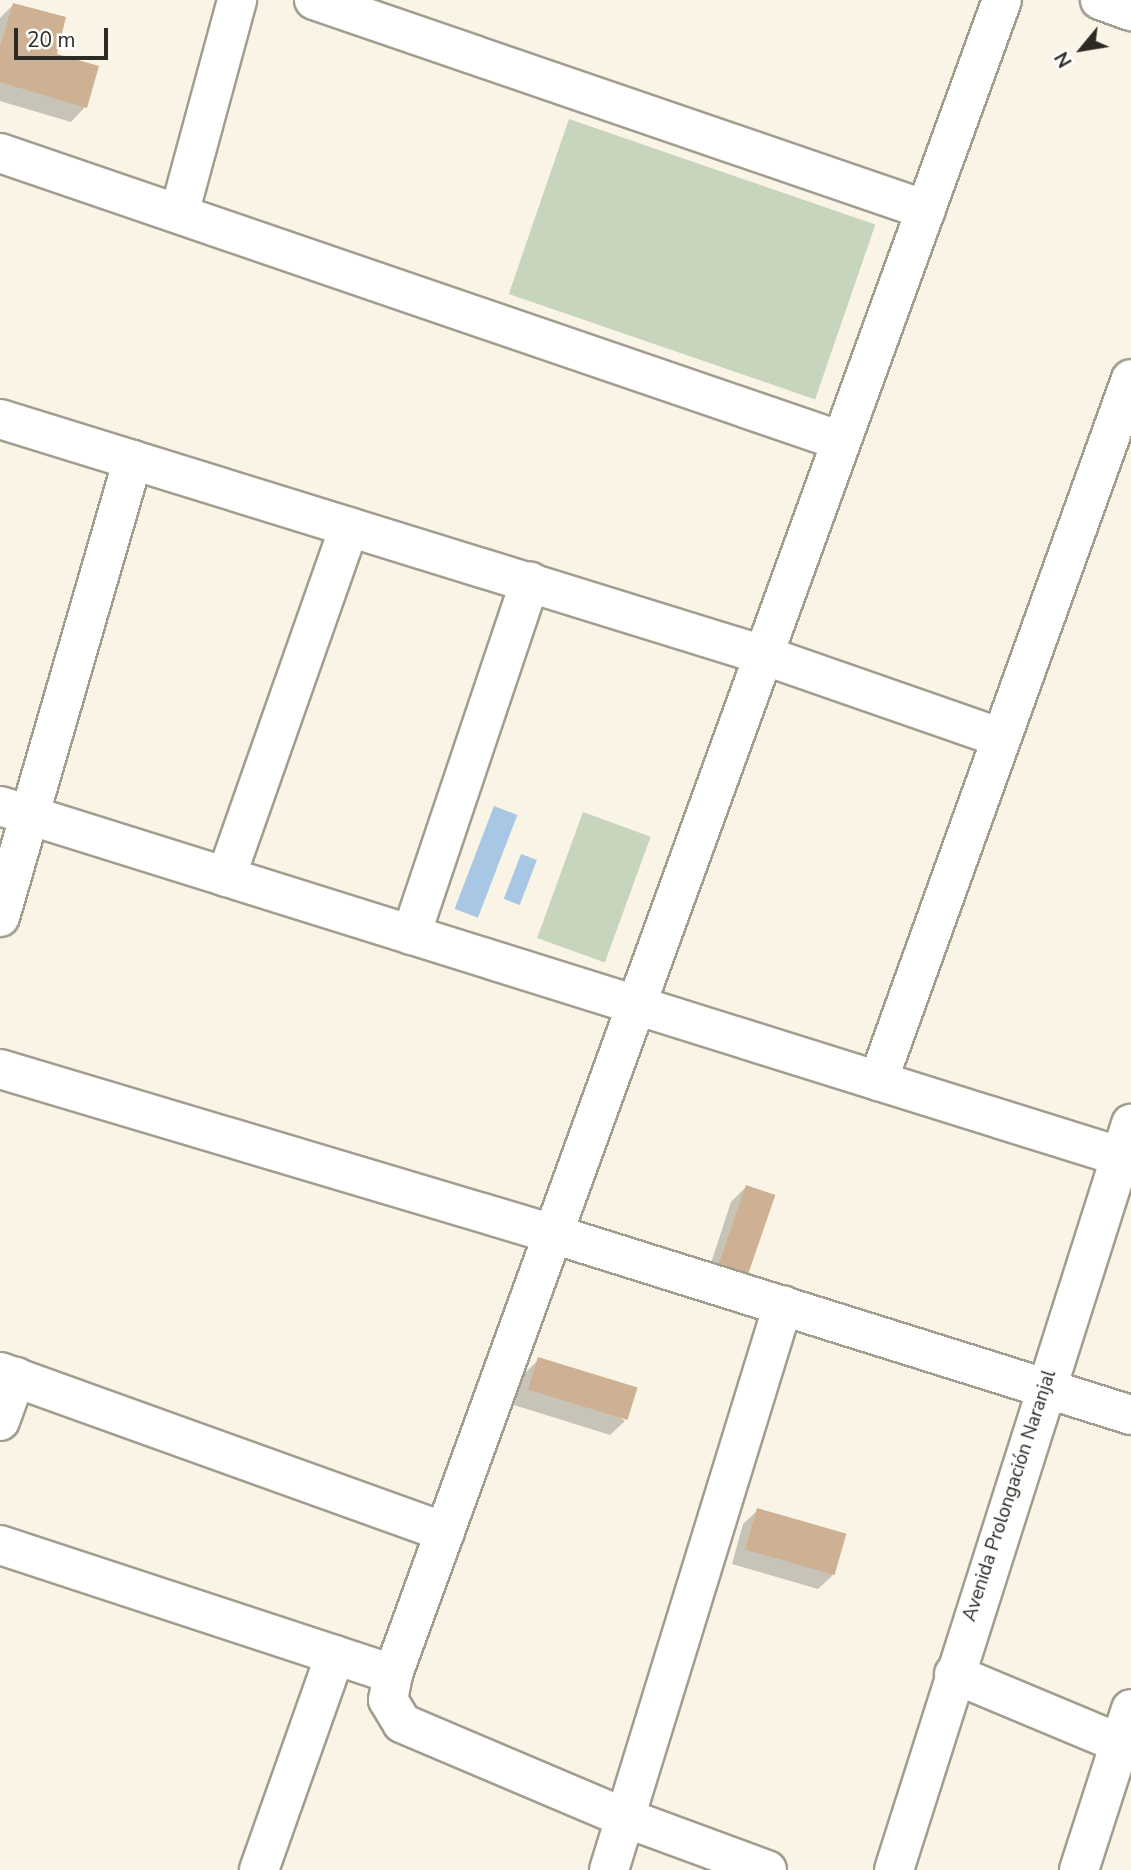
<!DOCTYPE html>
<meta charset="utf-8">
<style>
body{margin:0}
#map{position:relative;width:1131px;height:1870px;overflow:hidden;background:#f9f4e5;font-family:"Nunito Sans",sans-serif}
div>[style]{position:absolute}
.green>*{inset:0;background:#c7d5bc;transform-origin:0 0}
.water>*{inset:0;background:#a7c7e5;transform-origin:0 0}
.shadow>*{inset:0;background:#0003}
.building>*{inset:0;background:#ceb092;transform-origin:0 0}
.roads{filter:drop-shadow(2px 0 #a19d8f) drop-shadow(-2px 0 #a19d8f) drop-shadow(0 2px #a19d8f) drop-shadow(0 -2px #a19d8f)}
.minor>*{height:38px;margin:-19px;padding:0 19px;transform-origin:19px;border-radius:19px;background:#fff}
span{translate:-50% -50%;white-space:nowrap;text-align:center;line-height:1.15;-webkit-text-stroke:5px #fff;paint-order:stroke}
.street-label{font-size:19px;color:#2c2a24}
.north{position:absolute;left:1047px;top:14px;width:70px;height:70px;-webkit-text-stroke:5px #fff;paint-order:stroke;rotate:240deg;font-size:19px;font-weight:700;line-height:28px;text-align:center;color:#2c2a24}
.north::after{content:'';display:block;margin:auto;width:24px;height:32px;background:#2c2a24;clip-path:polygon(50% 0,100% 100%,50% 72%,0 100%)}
.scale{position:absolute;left:14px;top:28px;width:94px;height:32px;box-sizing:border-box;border:4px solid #2c2a24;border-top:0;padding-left:9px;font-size:21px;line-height:24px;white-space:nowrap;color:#2c2a24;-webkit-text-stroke:5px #fff;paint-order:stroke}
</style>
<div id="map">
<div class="green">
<div style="left:569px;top:119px;width:324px;height:185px;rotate:19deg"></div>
<div style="left:583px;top:812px;width:72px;height:134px;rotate:20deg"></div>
</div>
<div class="water">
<div style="left:494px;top:806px;width:25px;height:110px;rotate:21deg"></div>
<div style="left:521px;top:854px;width:17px;height:48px;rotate:21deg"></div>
</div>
<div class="shadow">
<div style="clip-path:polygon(14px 4px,55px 55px,85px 107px,71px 122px,0 101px,0 18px)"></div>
<div style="clip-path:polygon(746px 1187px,740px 1272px,711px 1263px,731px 1202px)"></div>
<div style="clip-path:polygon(539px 1359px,625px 1421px,610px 1435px,514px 1405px,524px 1374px)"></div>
<div style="clip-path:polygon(758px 1510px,833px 1575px,818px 1589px,732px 1564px,743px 1524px)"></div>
</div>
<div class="building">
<div style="clip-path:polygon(13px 3px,66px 17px,57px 54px,99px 66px,87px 108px,0 82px,0 47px)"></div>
<div style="left:746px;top:1185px;width:31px;height:87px;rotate:19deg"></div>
<div style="left:538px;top:1357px;width:104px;height:34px;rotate:17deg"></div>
<div style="left:757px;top:1508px;width:93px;height:43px;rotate:16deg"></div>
</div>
<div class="roads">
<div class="minor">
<div style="left:314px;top:0;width:647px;rotate:18.94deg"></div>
<div style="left:1100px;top:0;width:33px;rotate:20deg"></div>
<div style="left:0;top:153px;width:889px;rotate:18.9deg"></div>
<div style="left:179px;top:214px;width:222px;rotate:-74.8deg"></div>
<div style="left:0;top:419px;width:799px;rotate:17.19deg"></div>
<div style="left:763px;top:655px;width:252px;rotate:19.2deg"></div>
<div style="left:0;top:806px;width:1185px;rotate:17.38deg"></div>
<div style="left:226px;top:877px;width:371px;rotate:-70.6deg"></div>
<div style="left:0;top:917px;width:476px;rotate:-73.8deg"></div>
<div style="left:411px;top:935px;width:373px;rotate:-71.4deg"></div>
<div style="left:0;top:1069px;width:577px;rotate:16.61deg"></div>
<div style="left:553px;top:1234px;width:606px;rotate:17.39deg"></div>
<div style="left:878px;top:1081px;width:746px;rotate:-70.18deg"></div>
<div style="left:0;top:1372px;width:473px;rotate:19.8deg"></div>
<div style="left:0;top:1421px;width:47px;rotate:-70deg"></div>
<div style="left:0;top:1545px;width:414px;rotate:18.2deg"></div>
<div style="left:954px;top:1674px;width:192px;rotate:22.7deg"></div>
<div style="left:259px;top:1870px;width:228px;rotate:-70.5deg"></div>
<div style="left:609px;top:1870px;width:591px;rotate:-72.88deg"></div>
<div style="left:767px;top:1870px;width:153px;rotate:-159.8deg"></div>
<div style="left:623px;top:1817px;width:240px;rotate:-157deg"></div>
<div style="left:402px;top:1723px;width:27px;rotate:-121deg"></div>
<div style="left:388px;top:1700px;width:26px;rotate:-79deg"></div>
<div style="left:393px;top:1674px;width:1781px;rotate:-70.01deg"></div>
<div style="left:894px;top:1870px;width:783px;rotate:-72.38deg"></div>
<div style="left:1079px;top:1870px;width:169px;rotate:-72.1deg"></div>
</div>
</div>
<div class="street-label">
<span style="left:1010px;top:1496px;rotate:-72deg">Avenida Prolongación Naranjal</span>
</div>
<div class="north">N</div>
<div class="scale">20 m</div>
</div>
